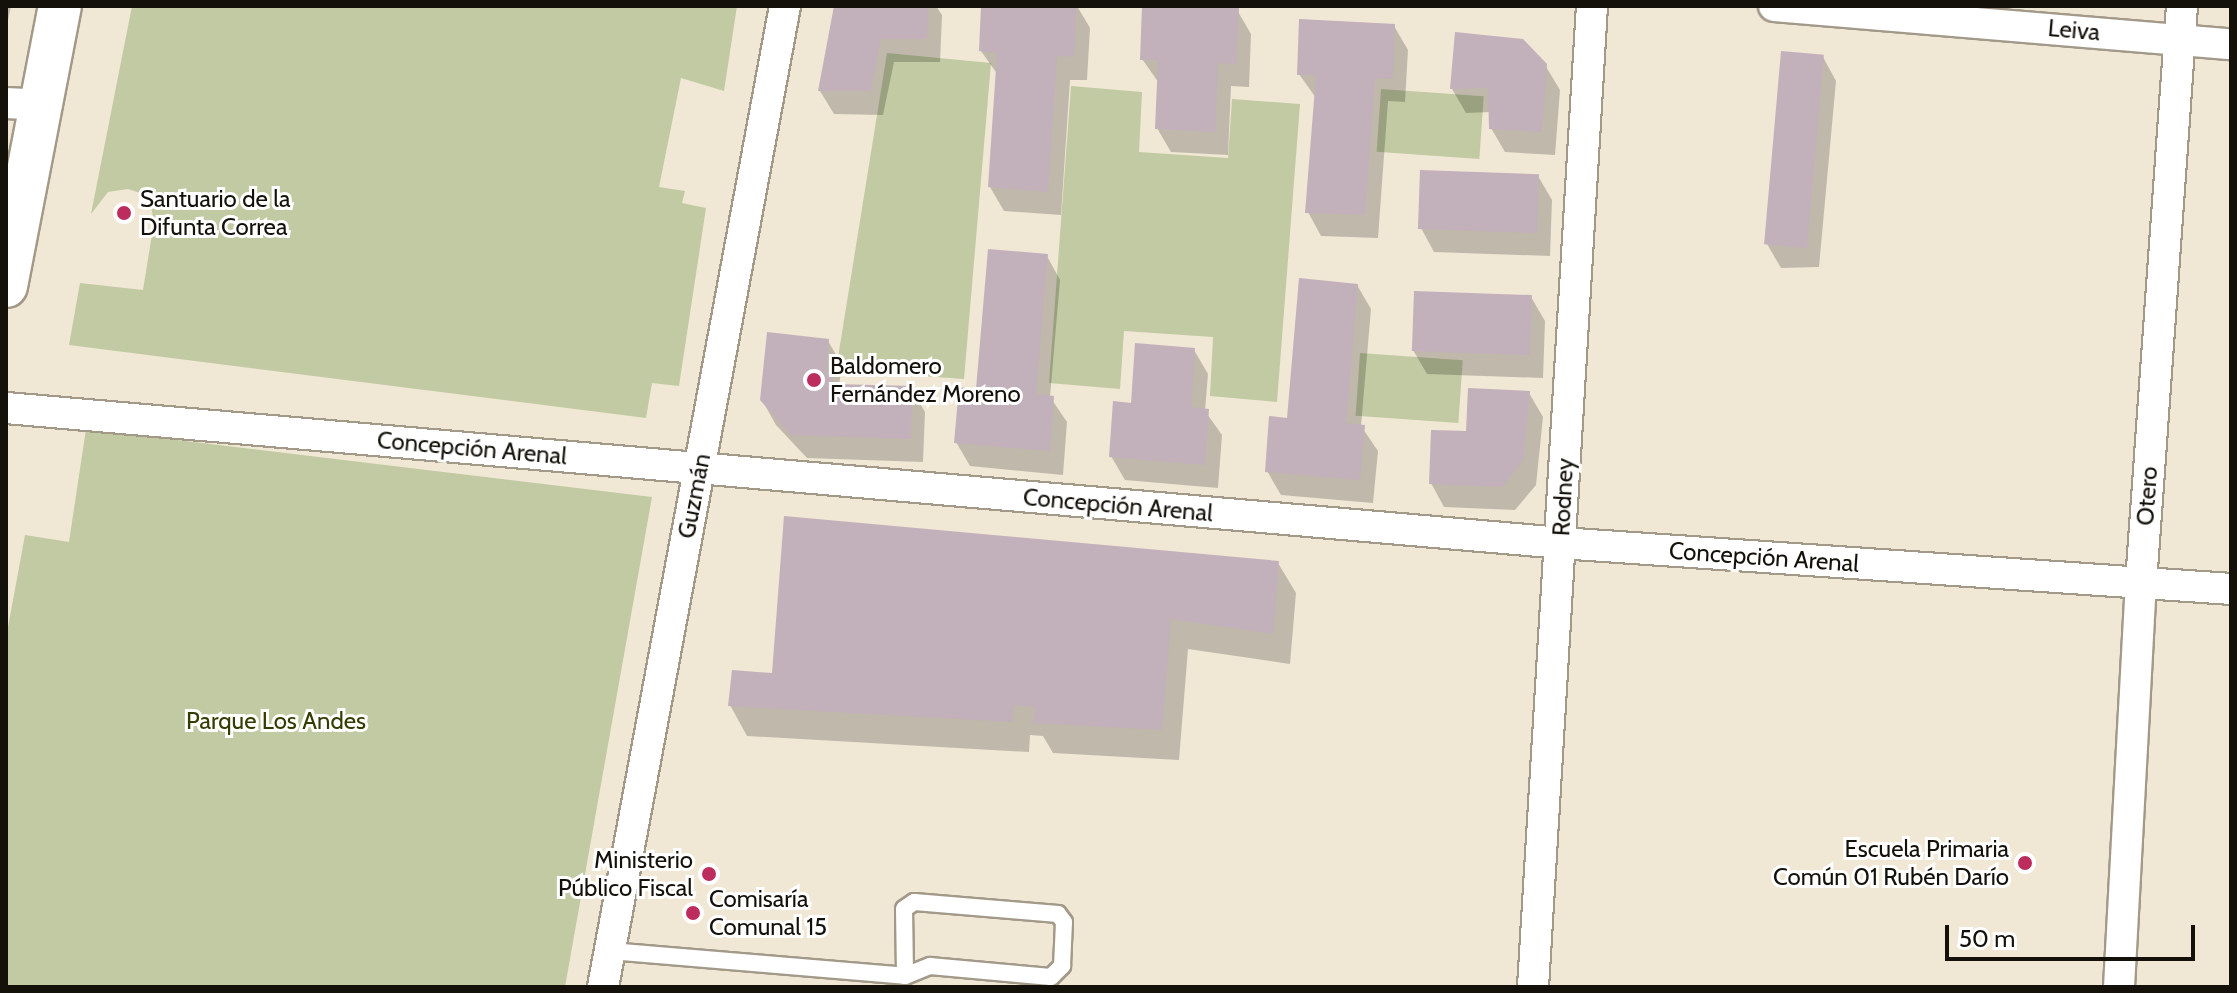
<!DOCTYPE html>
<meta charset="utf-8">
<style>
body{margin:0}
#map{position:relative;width:2237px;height:993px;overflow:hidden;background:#f1e7d5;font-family:Cabin,sans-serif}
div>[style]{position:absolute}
.green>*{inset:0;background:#c1caa2;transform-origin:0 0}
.shadow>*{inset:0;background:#0003}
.building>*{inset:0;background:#c2b0bb;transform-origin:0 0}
.roads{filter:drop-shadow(2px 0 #a29989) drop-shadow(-2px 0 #a29989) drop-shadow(0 2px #a29989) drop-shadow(0 -2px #a29989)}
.service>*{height:16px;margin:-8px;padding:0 8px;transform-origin:8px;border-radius:8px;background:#fff}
.minor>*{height:30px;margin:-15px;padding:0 15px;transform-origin:15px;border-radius:15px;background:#fff}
.secondary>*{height:42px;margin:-21px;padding:0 21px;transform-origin:21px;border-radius:21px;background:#fff}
.dots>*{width:22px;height:22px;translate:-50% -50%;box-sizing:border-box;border:4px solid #fff;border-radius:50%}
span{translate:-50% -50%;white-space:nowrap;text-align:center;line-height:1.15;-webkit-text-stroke:6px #fff;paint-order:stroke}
.street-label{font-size:24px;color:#14110b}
.poi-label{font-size:24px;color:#14110b}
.left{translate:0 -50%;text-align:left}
.right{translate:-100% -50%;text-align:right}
.park-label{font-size:24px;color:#343c00}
.frame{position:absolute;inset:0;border:8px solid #14110b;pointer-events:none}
.scale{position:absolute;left:1945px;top:925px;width:250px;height:36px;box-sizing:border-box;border:4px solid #14110b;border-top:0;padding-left:10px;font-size:24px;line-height:28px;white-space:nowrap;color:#14110b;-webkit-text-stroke:6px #fff;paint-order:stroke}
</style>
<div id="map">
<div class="green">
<div style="clip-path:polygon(132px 6px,737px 6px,724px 91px,681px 78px,659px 187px,685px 191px,682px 203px,706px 208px,679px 386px,652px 383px,646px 418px,69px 345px,80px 283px,143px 290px,154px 222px,149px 196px,128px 189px,108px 192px,91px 214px)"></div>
<div style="clip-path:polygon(887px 53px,991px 63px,964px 379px,836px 370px)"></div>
<div style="clip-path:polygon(1071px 86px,1142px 92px,1139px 152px,1228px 158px,1232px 99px,1300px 104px,1277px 402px,1210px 396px,1213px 337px,1124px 331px,1120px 389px,1049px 383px)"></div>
<div style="left:1381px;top:89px;width:103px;height:63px;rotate:4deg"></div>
<div style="left:1360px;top:353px;width:103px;height:63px;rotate:4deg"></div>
<div style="clip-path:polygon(86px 429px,652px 497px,565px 987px,6px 987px,6px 638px,25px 535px,69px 542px)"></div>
</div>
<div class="shadow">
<div style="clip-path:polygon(6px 6px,11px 6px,6px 30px)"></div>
<div style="clip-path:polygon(837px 6px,936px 6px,942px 15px,940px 62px,894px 62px,883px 115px,834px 114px,820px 91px)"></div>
<div style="clip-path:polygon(983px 6px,1077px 6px,1090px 28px,1087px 80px,1070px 80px,1061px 215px,1004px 211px,990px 187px,998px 75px,981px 51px)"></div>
<div style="clip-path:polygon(1144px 6px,1237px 10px,1251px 34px,1249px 87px,1231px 86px,1228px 155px,1171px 152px,1157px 128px,1159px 83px,1142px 59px)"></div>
<div style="clip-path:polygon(1394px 26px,1408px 50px,1405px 102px,1388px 101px,1378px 238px,1321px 236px,1308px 212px,1316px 98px,1299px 74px)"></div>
<div style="clip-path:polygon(1782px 53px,1823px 57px,1836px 81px,1819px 267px,1781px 268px,1767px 244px)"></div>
<div style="clip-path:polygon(1545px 65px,1560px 90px,1555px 155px,1505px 152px,1491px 128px,1491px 112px,1466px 113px,1452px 89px)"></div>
<div style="clip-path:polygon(1538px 176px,1552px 200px,1550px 256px,1434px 252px,1421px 228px)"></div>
<div style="clip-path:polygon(1047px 256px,1060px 280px,1050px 397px,1067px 422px,1063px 475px,970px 466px,956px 442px)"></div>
<div style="clip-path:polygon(1357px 285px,1371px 309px,1361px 426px,1378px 451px,1373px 503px,1281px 495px,1267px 471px)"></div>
<div style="clip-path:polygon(1531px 297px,1545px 321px,1543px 378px,1427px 374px,1413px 350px)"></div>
<div style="clip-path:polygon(828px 341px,842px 365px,839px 386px,911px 388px,925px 412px,923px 462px,807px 458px,776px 425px,762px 400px)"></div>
<div style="clip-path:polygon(1194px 350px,1208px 374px,1205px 411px,1222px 435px,1218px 488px,1125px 480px,1111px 456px,1133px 405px)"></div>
<div style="clip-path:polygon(1529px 393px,1543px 417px,1536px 485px,1515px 510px,1444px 507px,1431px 483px,1468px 433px)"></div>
<div style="clip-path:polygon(1278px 563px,1296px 593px,1290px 664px,1188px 649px,1179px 760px,1053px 753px,1043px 736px,1030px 735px,1029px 752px,747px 736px,730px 705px,774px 676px)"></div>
</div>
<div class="building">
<div style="clip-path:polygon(834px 6px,928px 6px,927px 39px,881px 39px,870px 91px,818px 91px)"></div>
<div style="clip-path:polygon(981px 6px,1077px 6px,1074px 57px,1057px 56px,1048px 192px,988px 187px,997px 53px,979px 51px)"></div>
<div style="clip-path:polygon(1142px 6px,1239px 8px,1236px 64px,1218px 63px,1215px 132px,1155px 129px,1158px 60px,1140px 60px)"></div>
<div style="clip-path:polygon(1299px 19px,1395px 24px,1393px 79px,1375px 78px,1365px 215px,1305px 213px,1316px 75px,1297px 75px)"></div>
<div style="clip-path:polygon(1455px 32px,1523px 39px,1547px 64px,1542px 132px,1489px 129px,1488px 88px,1450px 89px)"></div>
<div style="left:1781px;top:51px;width:43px;height:194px;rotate:5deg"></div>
<div style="left:1420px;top:170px;width:119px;height:59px;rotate:2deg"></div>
<div style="clip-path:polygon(988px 249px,1048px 254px,1036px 394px,1054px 396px,1050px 451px,954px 443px,959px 387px,976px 389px)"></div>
<div style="clip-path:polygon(1299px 278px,1358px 284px,1346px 423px,1365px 425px,1360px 480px,1265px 472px,1269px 416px,1287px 418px)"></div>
<div style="left:1414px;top:291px;width:118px;height:60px;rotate:2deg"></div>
<div style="clip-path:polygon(767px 332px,829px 339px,826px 372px,835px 384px,912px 386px,911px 439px,791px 435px,760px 400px)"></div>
<div style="clip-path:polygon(1135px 343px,1195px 348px,1191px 407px,1209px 409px,1205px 465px,1109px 457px,1113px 401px,1131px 403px)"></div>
<div style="clip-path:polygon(1468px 388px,1530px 391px,1523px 460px,1502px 487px,1429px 484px,1431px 430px,1466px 431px)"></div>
<div style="clip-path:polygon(784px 516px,1279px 561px,1273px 634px,1171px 619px,1162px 730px,1033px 723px,1035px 707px,1014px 705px,1012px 722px,728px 706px,732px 670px,772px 673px)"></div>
</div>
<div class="roads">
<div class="service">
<div style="left:610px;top:951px;width:296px;rotate:4.8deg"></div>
<div style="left:905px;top:976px;width:27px;rotate:-22deg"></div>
<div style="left:930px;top:966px;width:121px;rotate:5.2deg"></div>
<div style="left:1051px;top:977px;width:16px;rotate:-45deg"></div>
<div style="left:1062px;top:966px;width:44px;rotate:-87.4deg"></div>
<div style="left:1064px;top:922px;width:10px;rotate:-127deg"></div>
<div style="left:1058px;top:914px;width:144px;rotate:-175.2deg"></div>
<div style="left:914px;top:902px;width:12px;rotate:145deg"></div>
<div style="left:904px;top:909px;width:67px;rotate:89.1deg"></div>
</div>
<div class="minor">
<div style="left:1774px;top:6px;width:459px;rotate:4.8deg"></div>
<div style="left:6px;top:103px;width:34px;rotate:3deg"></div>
<div style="left:6px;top:408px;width:1560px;rotate:4.96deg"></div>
<div style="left:1560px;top:543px;width:673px;rotate:3.92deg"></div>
<div style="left:603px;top:987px;width:998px;rotate:-79.49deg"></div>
<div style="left:1533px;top:987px;width:983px;rotate:-86.56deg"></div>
<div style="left:2119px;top:987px;width:405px;rotate:-86.9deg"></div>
<div style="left:2141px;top:583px;width:578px;rotate:-85.94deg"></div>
</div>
<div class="secondary">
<div style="left:6px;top:286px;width:285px;rotate:-79.1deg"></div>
</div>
</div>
<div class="dots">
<div style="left:124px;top:213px;background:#bc2d5d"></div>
<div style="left:814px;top:380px;background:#bc2d5d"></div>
<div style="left:2025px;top:863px;background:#bc2d5d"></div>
<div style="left:709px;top:874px;background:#bc2d5d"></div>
<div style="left:693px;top:913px;background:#bc2d5d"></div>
</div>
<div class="street-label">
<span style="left:2074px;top:30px;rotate:5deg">Leiva</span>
<span style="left:472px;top:448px;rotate:5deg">Concepción Arenal</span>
<span style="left:694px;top:496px;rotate:-79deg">Guzmán</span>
<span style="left:2147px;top:496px;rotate:-86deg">Otero</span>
<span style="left:1563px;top:497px;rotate:-87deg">Rodney</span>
<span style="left:1118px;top:505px;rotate:5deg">Concepción Arenal</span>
<span style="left:1764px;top:557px;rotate:4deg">Concepción Arenal</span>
</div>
<div class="poi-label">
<span class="left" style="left:140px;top:213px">Santuario de la<br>Difunta Correa</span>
<span class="left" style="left:830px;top:380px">Baldomero<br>Fernández Moreno</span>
<span class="right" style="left:2009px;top:863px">Escuela Primaria<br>Común 01 Rubén Darío</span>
<span class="right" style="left:693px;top:874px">Ministerio<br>Público Fiscal</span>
<span class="left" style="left:709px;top:913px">Comisaría<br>Comunal 15</span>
</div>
<div class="park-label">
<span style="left:276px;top:721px">Parque Los Andes</span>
</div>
<div class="frame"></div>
<div class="scale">50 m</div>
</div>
